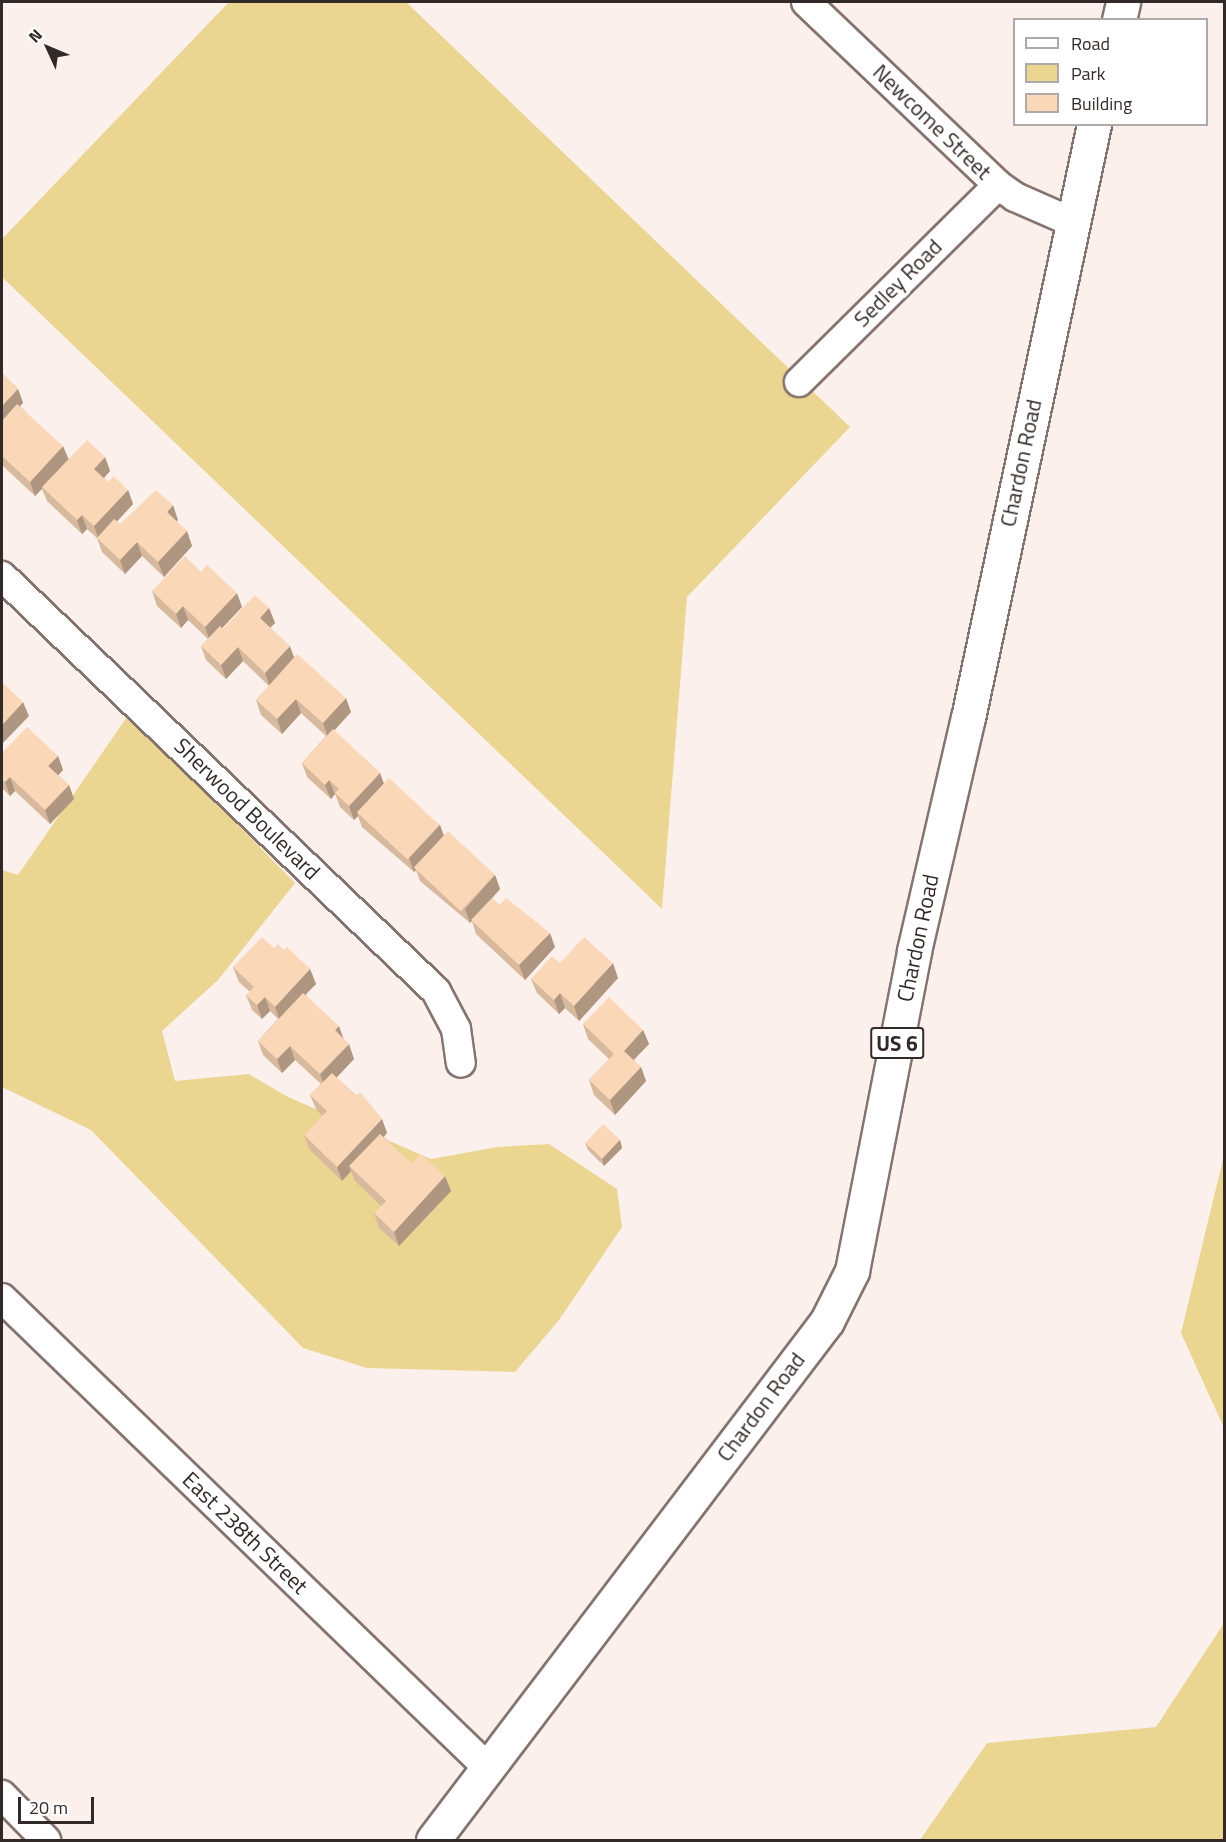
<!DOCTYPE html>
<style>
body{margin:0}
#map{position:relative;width:1226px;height:1842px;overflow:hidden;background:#fcf0ec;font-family:"Titillium Web",sans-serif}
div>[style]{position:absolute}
.green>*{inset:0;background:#ead690}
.roads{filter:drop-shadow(2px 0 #85736e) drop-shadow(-2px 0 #85736e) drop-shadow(0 2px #85736e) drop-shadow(0 -2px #85736e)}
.minor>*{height:28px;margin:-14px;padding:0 14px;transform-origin:14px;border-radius:14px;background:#fff}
.major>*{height:33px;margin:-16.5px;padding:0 16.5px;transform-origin:16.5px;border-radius:16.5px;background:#fff}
.wall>*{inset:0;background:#d7b99d}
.shaded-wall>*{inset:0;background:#af9680}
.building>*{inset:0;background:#fad7b7;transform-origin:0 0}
span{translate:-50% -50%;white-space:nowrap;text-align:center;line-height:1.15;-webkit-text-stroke:6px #fff;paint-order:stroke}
.shield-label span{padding:2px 4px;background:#fff;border:2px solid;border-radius:4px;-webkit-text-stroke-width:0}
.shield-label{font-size:21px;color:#322a28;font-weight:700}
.street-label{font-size:22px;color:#322a28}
.frame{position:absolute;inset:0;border:3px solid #322a28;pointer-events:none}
.legend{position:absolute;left:1013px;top:18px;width:195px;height:108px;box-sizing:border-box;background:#fff;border:2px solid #adaaa9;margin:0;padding:8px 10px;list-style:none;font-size:18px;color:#322a28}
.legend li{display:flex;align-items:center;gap:12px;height:30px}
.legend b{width:30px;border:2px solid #adaaa9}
.north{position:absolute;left:18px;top:18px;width:60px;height:60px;-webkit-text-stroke:4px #fff;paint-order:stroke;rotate:314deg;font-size:16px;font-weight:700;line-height:24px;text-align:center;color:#322a28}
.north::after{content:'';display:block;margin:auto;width:21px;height:27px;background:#322a28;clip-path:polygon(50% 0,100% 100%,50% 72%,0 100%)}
.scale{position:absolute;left:18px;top:1797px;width:76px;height:27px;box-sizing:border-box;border:3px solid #322a28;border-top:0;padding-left:8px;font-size:18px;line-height:21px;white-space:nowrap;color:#322a28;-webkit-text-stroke:4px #fff;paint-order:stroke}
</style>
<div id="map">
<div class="green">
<div style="clip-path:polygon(229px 2px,406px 2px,850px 427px,687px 597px,662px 909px,2px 277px,2px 239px)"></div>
<div style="clip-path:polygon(129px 714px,295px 883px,218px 980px,162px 1031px,175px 1081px,249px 1074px,288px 1097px,431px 1159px,497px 1147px,549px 1144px,617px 1189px,622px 1227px,559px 1320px,515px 1372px,367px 1368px,303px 1348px,91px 1130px,2px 1087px,2px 870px,18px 875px)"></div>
<div style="clip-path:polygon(1224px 1155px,1224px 1428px,1181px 1333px)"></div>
<div style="clip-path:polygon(1224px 1623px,1224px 1840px,920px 1840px,987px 1743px,1156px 1727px)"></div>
</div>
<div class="roads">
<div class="minor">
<div style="left:806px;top:2px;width:265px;rotate:43.6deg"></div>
<div style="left:998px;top:185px;width:21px;rotate:35deg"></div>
<div style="left:1015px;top:197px;width:62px;rotate:23.7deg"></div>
<div style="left:799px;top:382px;width:280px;rotate:-44.7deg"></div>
<div style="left:2px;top:576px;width:600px;rotate:43.72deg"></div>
<div style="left:436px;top:991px;width:43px;rotate:62.2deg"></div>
<div style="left:456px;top:1029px;width:34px;rotate:82deg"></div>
<div style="left:2px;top:1298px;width:676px;rotate:44.04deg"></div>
<div style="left:2px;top:1795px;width:63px;rotate:45.6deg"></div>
</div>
<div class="major">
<div style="left:1119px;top:20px;width:18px;rotate:-77deg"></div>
<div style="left:433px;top:1840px;width:652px;rotate:-52.8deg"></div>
<div style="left:827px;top:1321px;width:56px;rotate:-63.4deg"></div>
<div style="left:852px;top:1271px;width:326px;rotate:-79deg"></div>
<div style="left:914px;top:951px;width:239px;rotate:-77deg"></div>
<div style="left:968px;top:718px;width:607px;rotate:-78.02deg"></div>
</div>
</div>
<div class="wall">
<div style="clip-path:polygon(2px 373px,18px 389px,23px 403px,20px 406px,68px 459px,105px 457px,110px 471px,104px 478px,108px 482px,128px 490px,133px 504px,117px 522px,120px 524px,178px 520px,176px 521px,187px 531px,192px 546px,164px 577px,142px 556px,125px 574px,102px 552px,97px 538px,87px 529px,82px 534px,47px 501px,42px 489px,35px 496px,2px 465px)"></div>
<div style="clip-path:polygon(201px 572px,242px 607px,222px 628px,223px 629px,269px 608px,275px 623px,270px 627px,294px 657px,351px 712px,334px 731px,380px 773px,384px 784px,440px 825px,444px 836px,495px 875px,500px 889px,492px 898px,499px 905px,555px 947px,525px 980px,476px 934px,472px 921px,470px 923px,420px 881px,416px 870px,414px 872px,362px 827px,358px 816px,354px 820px,340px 807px,336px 796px,335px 794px,331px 799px,307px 777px,302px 763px,326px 736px,301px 713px,282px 734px,261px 715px,256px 700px,269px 686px,243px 661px,226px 679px,206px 660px,201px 646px,208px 639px,188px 620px,181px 628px,157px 606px,152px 591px)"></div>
<div style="clip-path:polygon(2px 753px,58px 756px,63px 770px,58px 775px,69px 785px,74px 799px,50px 824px,15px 791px,10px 796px,2px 788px)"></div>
<div style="clip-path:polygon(274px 948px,284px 950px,310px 969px,316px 984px,305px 994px,344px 1039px,354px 1059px,336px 1077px,382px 1119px,387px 1133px,384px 1137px,412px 1163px,445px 1176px,451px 1191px,399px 1246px,379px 1228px,374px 1213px,381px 1206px,354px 1180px,351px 1171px,342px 1181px,309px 1149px,304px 1135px,322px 1116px,316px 1109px,310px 1095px,321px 1084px,295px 1060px,282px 1073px,263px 1055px,258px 1041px,278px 1019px,270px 1011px,262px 1019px,252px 1010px,246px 995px,250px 992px,239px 982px,233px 967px)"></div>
<div style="clip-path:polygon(560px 963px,618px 978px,579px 1021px,565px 1008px,559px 1014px,537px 993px,531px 979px)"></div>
<div style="clip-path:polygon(583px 1024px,643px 1030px,649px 1044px,633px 1060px,641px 1067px,646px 1081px,615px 1115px,594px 1095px,589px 1080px,609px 1059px,588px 1039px)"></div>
<div style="clip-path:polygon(620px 1140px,622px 1148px,604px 1166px,588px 1150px,585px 1143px)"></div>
</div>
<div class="shaded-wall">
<div style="clip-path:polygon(18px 389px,23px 403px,2px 425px,2px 406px)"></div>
<div style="clip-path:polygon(63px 446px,69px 460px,35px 496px,30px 482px)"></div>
<div style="clip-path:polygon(105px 457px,110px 471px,99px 483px,94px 469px)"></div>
<div style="clip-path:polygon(128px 490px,133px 504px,99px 540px,94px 526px)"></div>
<div style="clip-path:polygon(173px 505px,178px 520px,172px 527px,167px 512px)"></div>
<div style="clip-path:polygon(82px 515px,87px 529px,82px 534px,77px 520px)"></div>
<div style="clip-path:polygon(187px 531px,192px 546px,164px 577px,158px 562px)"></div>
<div style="clip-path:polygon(137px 542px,142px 556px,125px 574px,120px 560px)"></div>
<div style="clip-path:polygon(237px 593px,242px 607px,210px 641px,205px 627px)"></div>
<div style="clip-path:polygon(183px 606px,188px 620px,181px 628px,176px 614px)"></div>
<div style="clip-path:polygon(269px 608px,275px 623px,266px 632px,260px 618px)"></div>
<div style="clip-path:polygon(290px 646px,295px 660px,270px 687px,265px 673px)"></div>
<div style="clip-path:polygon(238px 647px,243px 661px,226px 679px,221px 665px)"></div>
<div style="clip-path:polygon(346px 698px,351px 712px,328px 737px,323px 723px)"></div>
<div style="clip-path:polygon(296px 699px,301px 713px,282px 734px,277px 719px)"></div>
<div style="clip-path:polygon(23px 702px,29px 716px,2px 744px,2px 725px)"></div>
<div style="clip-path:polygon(58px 756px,63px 770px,54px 780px,48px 766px)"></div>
<div style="clip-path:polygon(380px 773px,385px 787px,357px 813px,358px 816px,354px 820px,349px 806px)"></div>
<div style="clip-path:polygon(10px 777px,15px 791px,10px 796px,5px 782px)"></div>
<div style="clip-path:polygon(329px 780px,335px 794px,331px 799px,325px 785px)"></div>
<div style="clip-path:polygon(69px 785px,74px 799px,50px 824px,45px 810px)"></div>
<div style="clip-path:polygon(440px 825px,445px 839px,414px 867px,416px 870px,414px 872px,409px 858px)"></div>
<div style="clip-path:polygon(495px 875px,500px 889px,470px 923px,465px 909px)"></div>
<div style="clip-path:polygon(550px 933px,555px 947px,525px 980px,519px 965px)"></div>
<div style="clip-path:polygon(613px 963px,618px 978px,579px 1021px,574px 1006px)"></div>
<div style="clip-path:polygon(310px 969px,316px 984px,280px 1021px,275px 1007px)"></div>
<div style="clip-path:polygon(560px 993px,565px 1008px,559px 1014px,554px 1000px)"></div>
<div style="clip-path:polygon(265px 997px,270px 1011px,262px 1019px,257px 1005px)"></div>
<div style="clip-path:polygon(339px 1026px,344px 1040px,335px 1030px)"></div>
<div style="clip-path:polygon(643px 1030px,649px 1044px,629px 1065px,624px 1051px)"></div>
<div style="clip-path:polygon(349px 1044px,354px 1059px,326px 1089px,320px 1074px)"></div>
<div style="clip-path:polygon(290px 1046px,295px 1060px,282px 1073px,277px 1059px)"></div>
<div style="clip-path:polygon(641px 1067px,646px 1081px,615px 1115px,610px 1100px)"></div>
<div style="clip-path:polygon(382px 1119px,387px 1133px,353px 1170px,349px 1166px,351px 1171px,342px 1181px,337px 1167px)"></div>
<div style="clip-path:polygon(620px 1140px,622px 1148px,604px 1166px,602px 1159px)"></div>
<div style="clip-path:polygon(445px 1176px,451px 1191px,399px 1246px,394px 1232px)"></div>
</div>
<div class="building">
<div style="clip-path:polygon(2px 373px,18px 389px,2px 406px)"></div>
<div style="clip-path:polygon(17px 404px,63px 446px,30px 482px,2px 456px,2px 421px)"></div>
<div style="clip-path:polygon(87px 440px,105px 457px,94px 469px,108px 482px,114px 476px,128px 490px,94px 526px,82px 515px,77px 520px,42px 487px)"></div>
<div style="clip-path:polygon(156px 490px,173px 505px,167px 512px,187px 531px,158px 562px,137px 542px,120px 560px,97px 538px,114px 519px,120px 524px)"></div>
<div style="clip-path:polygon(185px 556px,201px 572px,207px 565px,237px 593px,205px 627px,183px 606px,176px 614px,152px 591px)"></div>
<div style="clip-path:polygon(255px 595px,269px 608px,260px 618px,290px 646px,265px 673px,238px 647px,221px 665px,201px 646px,220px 626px,223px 629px)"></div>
<div style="clip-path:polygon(297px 654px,346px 698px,323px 723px,296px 699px,277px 719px,256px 700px)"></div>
<div style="clip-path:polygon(3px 683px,23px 702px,2px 725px,2px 684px)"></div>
<div style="clip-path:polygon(27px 727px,58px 756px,48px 766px,69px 785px,45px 810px,10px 777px,5px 782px,2px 779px,2px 753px)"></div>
<div style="clip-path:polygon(333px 729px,380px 773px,349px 806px,335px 793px,339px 789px,329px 780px,325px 785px,302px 763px)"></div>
<div style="left:389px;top:778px;width:69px;height:47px;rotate:43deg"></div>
<div style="left:448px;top:831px;width:64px;height:50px;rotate:43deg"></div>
<div style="clip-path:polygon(492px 898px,499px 905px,506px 898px,550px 933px,519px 965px,471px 920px)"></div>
<div style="clip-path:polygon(262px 937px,274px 948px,278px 944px,284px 950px,287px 947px,310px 969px,275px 1007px,265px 997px,257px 1005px,246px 995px,254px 987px,233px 967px)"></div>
<div style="clip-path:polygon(584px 937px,613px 963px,574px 1006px,560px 993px,554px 1000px,531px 979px,552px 956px,560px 963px)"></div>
<div style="clip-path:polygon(303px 993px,339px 1026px,335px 1030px,349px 1044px,320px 1074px,290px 1046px,277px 1059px,258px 1041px)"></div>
<div style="clip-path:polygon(609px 997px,643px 1030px,624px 1051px,641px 1067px,610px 1100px,589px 1080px,614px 1054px,583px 1024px)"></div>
<div style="clip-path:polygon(332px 1073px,356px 1096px,360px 1092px,382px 1119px,337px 1167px,304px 1135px,327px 1111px,310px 1095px)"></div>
<div style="left:603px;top:1124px;width:23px;height:26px;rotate:43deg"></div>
<div style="clip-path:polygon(380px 1134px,412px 1163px,421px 1154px,445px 1176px,394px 1232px,374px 1213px,386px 1201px,349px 1166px)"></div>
</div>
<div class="shield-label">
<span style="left:897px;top:1043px">US 6</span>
</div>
<div class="street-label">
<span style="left:932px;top:122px;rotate:44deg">Newcome Street</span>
<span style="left:898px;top:283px;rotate:-45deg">Sedley Road</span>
<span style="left:1021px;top:463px;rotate:-78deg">Chardon Road</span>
<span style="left:247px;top:809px;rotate:44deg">Sherwood Boulevard</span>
<span style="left:918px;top:938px;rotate:-78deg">Chardon Road</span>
<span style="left:761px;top:1407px;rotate:-53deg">Chardon Road</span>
<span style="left:245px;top:1533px;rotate:44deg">East 238th Street</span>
</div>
<div class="frame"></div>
<ul class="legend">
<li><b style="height:8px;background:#fff"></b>Road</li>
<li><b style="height:16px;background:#ead690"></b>Park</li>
<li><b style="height:16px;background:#fad7b7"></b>Building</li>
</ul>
<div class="north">N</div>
<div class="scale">20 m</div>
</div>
